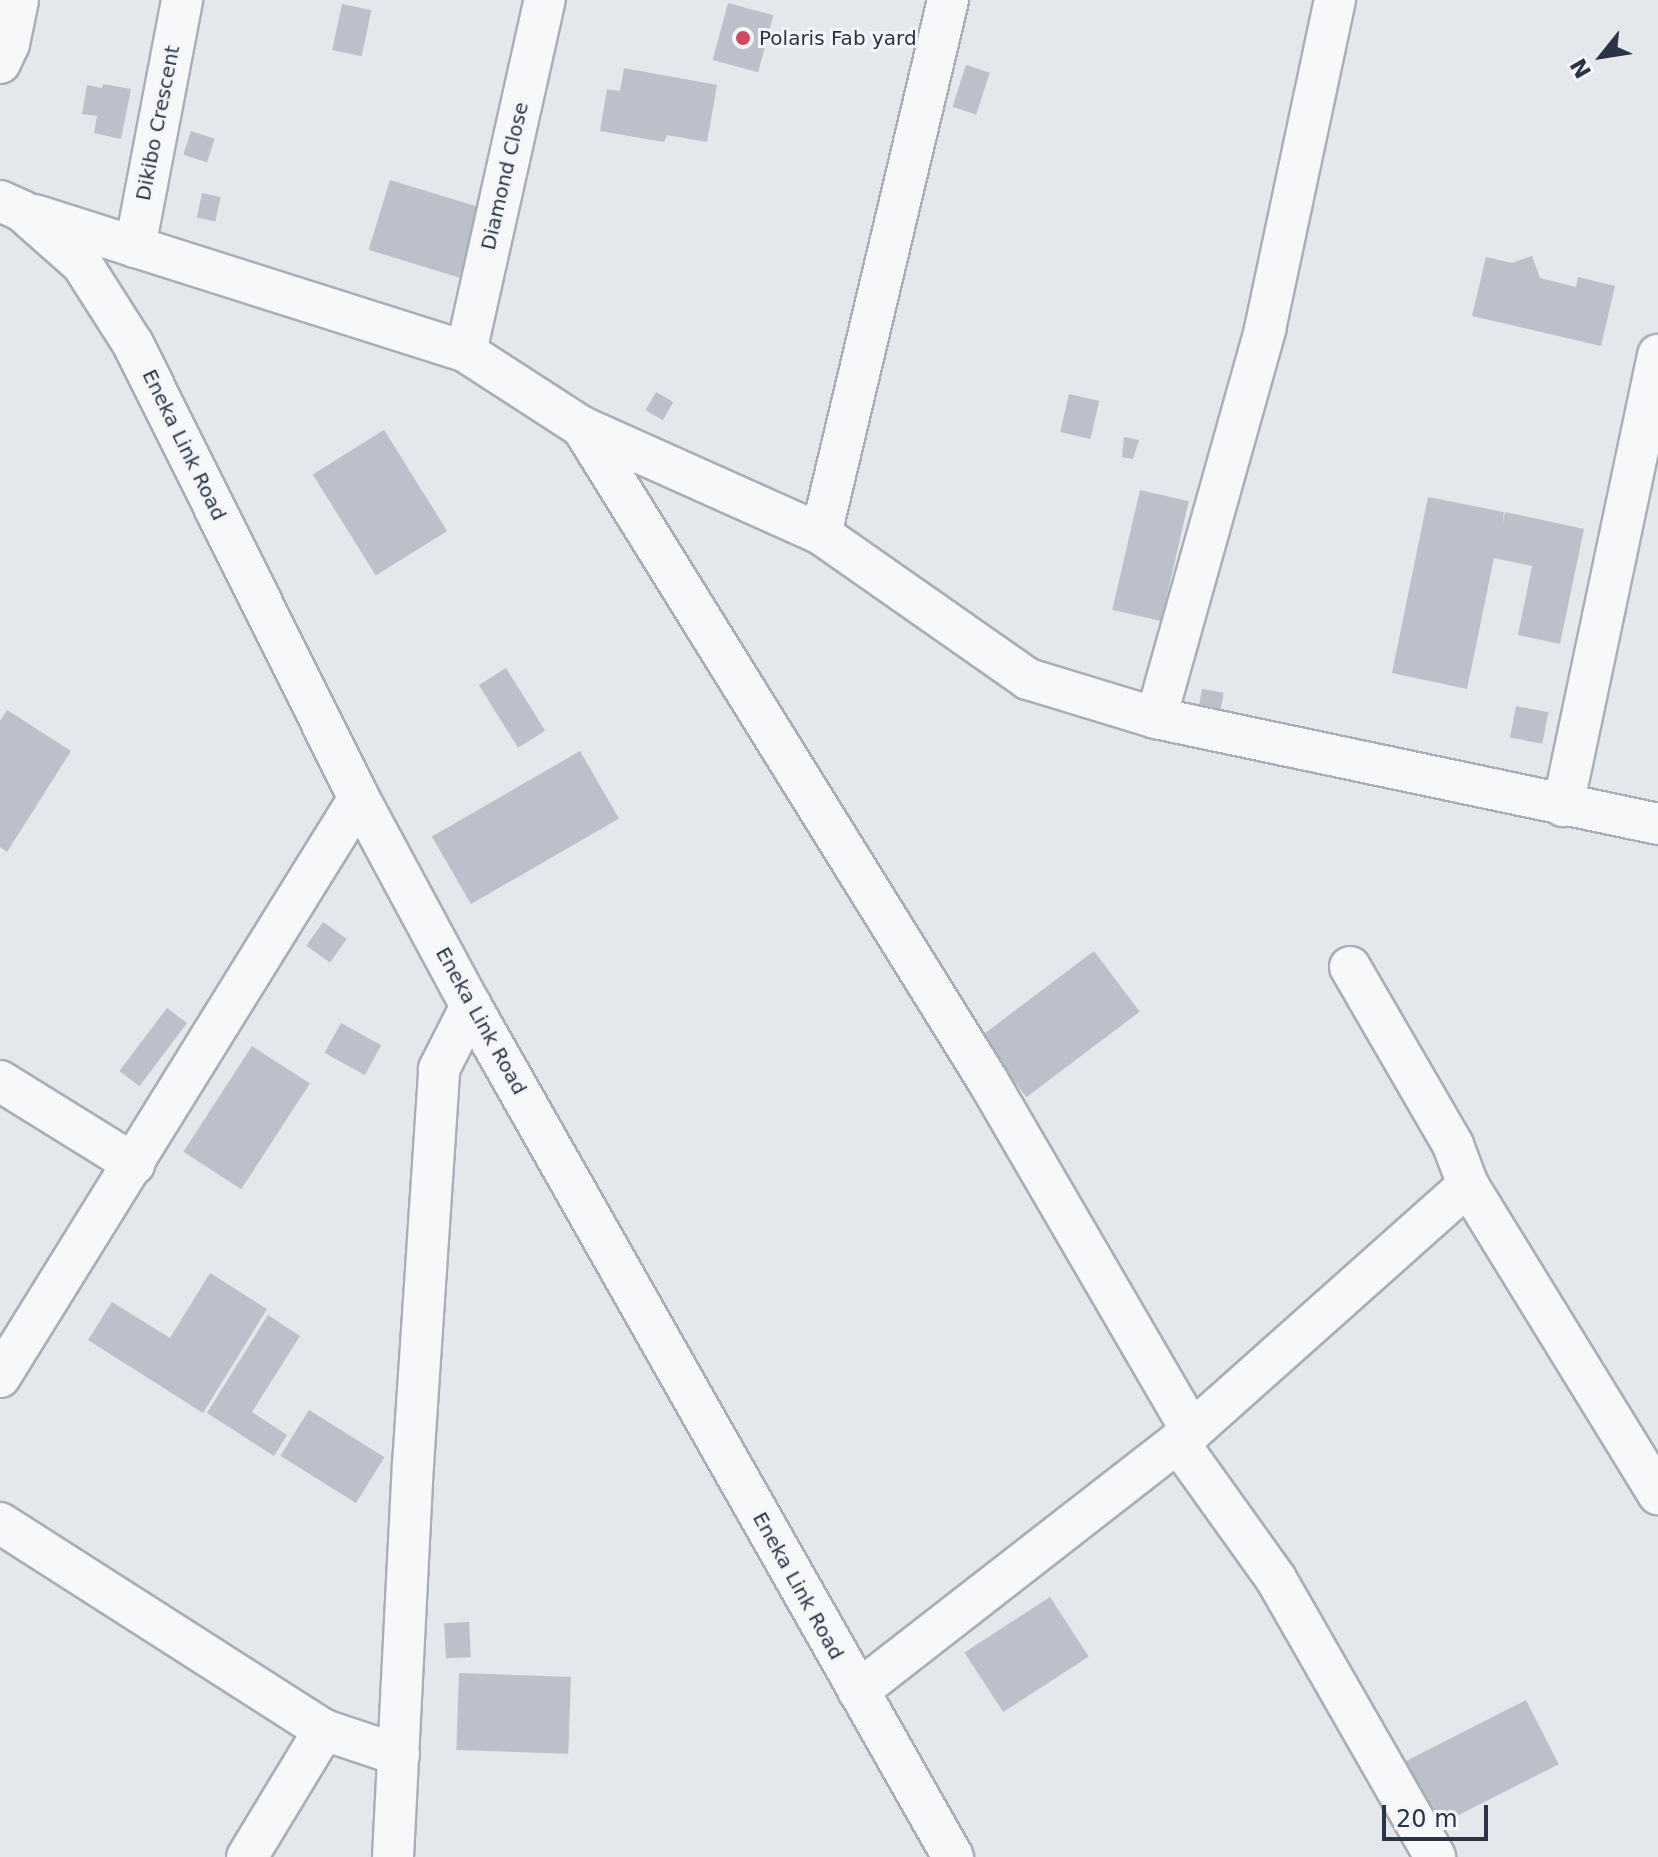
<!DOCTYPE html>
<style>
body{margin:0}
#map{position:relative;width:1658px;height:1857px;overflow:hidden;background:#e4e7ec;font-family:"DejaVu Sans",sans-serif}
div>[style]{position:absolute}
.building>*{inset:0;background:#bbc0ca;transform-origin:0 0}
.roads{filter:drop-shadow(2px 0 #a9aeb7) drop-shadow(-2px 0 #a9aeb7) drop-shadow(0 2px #a9aeb7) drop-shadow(0 -2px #a9aeb7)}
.minor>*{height:40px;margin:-20px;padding:0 20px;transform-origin:20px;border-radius:20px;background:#f7f8fa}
.dots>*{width:22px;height:22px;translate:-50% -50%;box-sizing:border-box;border:4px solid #f4f6f9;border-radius:50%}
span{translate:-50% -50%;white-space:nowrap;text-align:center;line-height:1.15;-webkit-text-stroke:6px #f4f6f9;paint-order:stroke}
.poi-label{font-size:20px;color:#2b3445}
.left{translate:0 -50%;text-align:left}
.street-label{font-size:20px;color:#2b3445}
.north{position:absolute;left:1562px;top:16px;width:80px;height:80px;-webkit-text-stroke:6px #f4f6f9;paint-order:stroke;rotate:240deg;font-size:22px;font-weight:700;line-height:32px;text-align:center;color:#2b3445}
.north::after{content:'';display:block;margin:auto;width:28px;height:36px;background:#2b3445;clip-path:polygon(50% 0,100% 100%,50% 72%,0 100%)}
.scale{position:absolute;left:1382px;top:1805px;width:106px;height:36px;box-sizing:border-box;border:4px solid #2b3445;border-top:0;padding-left:10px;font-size:24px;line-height:28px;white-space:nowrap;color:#2b3445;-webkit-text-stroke:6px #f4f6f9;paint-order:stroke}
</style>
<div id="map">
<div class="building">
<div style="left:728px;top:3px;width:47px;height:59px;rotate:15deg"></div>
<div style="left:342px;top:4px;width:30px;height:47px;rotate:12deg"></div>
<div style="left:966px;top:65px;width:25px;height:44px;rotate:18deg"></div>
<div style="clip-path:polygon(624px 68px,717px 85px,707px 142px,667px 135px,664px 142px,600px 131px,607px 89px,620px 91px)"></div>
<div style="clip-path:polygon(103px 84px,131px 89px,121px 139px,94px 133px,97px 116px,82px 114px,87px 85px,102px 88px)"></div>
<div style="left:191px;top:131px;width:25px;height:25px;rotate:18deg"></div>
<div style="left:390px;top:180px;width:97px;height:73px;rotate:17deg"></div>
<div style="left:202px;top:193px;width:19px;height:25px;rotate:12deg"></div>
<div style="clip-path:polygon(1532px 256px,1540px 278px,1576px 287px,1578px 277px,1615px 286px,1601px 346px,1472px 316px,1486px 257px,1512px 263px)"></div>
<div style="left:656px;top:392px;width:20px;height:21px;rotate:30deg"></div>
<div style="left:1069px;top:394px;width:31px;height:39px;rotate:13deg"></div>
<div style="left:384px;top:430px;width:119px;height:84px;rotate:58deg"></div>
<div style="clip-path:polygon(1124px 437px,1139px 440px,1133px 459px,1122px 457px)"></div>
<div style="left:1140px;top:490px;width:50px;height:123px;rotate:13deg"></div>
<div style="clip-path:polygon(1428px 497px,1504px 512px,1502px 526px,1505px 512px,1584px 529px,1560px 644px,1518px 635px,1532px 566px,1494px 558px,1467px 689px,1392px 673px)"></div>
<div style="left:506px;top:668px;width:74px;height:32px;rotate:58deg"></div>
<div style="left:1202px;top:689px;width:22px;height:22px;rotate:10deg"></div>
<div style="left:1516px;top:706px;width:33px;height:32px;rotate:11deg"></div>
<div style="clip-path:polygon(7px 710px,71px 751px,7px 852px,0 847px,0 721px)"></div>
<div style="left:580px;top:751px;width:78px;height:171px;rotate:60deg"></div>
<div style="left:323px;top:922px;width:29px;height:29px;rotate:35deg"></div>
<div style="left:1094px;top:951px;width:76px;height:142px;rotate:53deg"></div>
<div style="left:167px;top:1008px;width:25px;height:79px;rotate:37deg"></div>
<div style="left:341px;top:1023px;width:46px;height:34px;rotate:29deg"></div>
<div style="left:252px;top:1046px;width:69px;height:126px;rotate:33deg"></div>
<div style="clip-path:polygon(210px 1273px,267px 1309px,203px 1413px,88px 1340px,112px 1302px,170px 1338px)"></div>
<div style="clip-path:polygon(268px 1315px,300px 1336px,252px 1412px,287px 1435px,274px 1456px,207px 1413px)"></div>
<div style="left:309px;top:1410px;width:89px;height:54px;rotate:32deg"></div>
<div style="left:1050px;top:1597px;width:71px;height:102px;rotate:57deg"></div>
<div style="left:469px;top:1622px;width:35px;height:25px;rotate:87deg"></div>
<div style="left:459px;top:1673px;width:112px;height:77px;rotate:2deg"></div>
<div style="left:1526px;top:1700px;width:72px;height:139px;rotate:63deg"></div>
</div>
<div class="roads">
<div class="minor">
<div style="left:0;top:63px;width:21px;rotate:-65deg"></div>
<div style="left:9px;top:44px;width:45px;rotate:-78.4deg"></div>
<div style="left:0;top:201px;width:24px;rotate:24deg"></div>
<div style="left:22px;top:211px;width:80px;rotate:41.5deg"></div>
<div style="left:82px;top:264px;width:95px;rotate:57.5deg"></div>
<div style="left:133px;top:344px;width:507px;rotate:63.54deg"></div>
<div style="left:359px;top:798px;width:236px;rotate:61.7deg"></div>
<div style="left:471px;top:1006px;width:978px;rotate:60.47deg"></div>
<div style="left:35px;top:215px;width:452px;rotate:17.6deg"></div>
<div style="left:466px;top:352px;width:138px;rotate:32.9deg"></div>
<div style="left:582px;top:427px;width:262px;rotate:24.1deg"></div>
<div style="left:821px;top:534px;width:253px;rotate:35deg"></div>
<div style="left:1028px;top:679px;width:134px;rotate:16.9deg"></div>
<div style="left:1156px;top:718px;width:513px;rotate:11.92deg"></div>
<div style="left:135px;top:247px;width:251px;rotate:-79.2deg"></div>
<div style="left:466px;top:352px;width:361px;rotate:-77.4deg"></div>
<div style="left:582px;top:427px;width:770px;rotate:58.17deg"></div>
<div style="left:988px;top:1081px;width:405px;rotate:59.8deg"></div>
<div style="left:1192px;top:1431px;width:423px;rotate:142.1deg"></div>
<div style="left:821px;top:534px;width:549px;rotate:-76.62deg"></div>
<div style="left:1156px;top:718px;width:404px;rotate:-74.3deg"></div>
<div style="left:1265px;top:329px;width:336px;rotate:-78deg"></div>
<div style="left:1563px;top:806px;width:461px;rotate:-78.1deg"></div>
<div style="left:1350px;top:967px;width:206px;rotate:59.9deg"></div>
<div style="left:1453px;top:1145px;width:43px;rotate:69.4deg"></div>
<div style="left:1468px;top:1185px;width:363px;rotate:58.4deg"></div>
<div style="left:0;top:1081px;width:158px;rotate:31.8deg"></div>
<div style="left:0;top:1377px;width:681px;rotate:-58.2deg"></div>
<div style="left:1192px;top:1431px;width:370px;rotate:-41.7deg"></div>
<div style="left:1178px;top:1442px;width:168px;rotate:54.4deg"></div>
<div style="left:1276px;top:1579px;width:320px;rotate:60.2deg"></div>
<div style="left:0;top:1523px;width:384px;rotate:32.6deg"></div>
<div style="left:324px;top:1730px;width:79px;rotate:18.4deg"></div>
<div style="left:247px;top:1857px;width:149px;rotate:-58.8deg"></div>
<div style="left:393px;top:1857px;width:393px;rotate:-87.1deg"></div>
<div style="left:413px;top:1465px;width:397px;rotate:-86.2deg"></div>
<div style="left:439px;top:1069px;width:71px;rotate:-63.1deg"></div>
</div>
</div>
<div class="dots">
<div style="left:743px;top:38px;background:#d1495b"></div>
</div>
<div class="poi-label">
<span class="left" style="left:759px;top:38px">Polaris Fab yard</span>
</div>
<div class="street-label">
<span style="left:158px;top:123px;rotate:-79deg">Dikibo Crescent</span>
<span style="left:505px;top:176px;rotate:-77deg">Diamond Close</span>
<span style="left:184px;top:445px;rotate:64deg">Eneka Link Road</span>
<span style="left:481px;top:1021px;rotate:61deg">Eneka Link Road</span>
<span style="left:798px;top:1586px;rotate:61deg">Eneka Link Road</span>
</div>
<div class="north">N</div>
<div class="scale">20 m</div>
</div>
